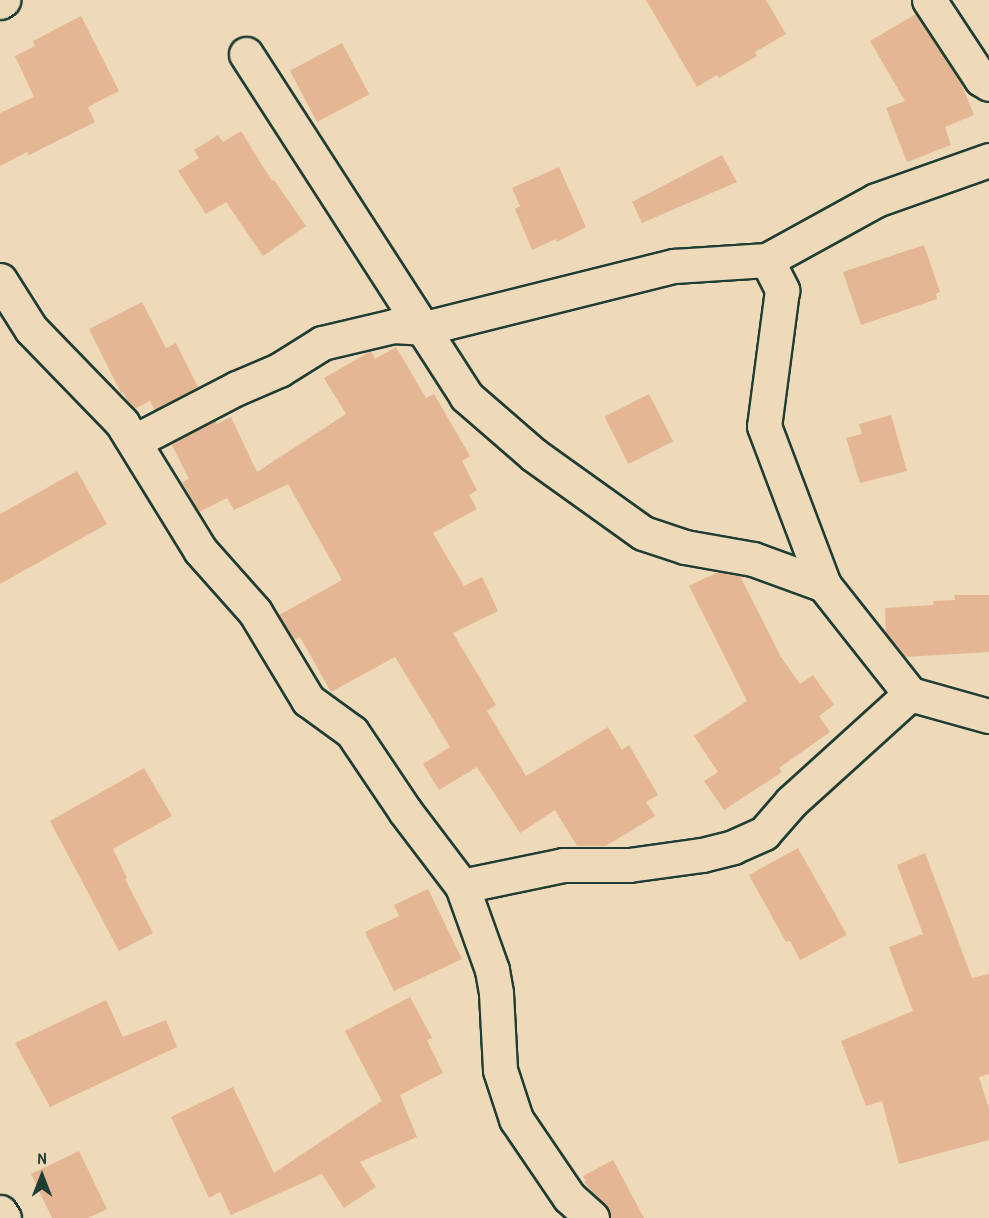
<!DOCTYPE html>
<style>
body{margin:0}
#map{position:relative;width:989px;height:1218px;overflow:hidden;background:#eedab8;font-family:"Patrick Hand",sans-serif}
div>[style]{position:absolute}
.building>*{inset:0;background:#e4b694;transform-origin:0 0}
.roads{filter:drop-shadow(2px 0 #1f3d34) drop-shadow(-2px 0 #1f3d34) drop-shadow(0 2px #1f3d34) drop-shadow(0 -2px #1f3d34)}
.minor>*{height:33px;margin:-16.5px;padding:0 16.5px;transform-origin:16.5px;border-radius:16.5px;background:#eedab8}
span{translate:-50% -50%;white-space:nowrap;text-align:center;line-height:1.15;-webkit-text-stroke:4.5px #eedab8;paint-order:stroke}
.north{position:absolute;left:12px;top:1146px;width:60px;height:60px;-webkit-text-stroke:4px #eedab8;paint-order:stroke;rotate:0deg;font-size:16px;font-weight:700;line-height:24px;text-align:center;color:#1f3d34}
.north::after{content:'';display:block;margin:auto;width:21px;height:27px;background:#1f3d34;clip-path:polygon(50% 0,100% 100%,50% 72%,0 100%)}
</style>
<div id="map">
<div class="building">
<div style="clip-path:polygon(646px 0,766px 0,786px 34px,755px 52px,757px 56px,719px 78px,717px 75px,697px 87px)"></div>
<div style="clip-path:polygon(916px 14px,961px 83px,974px 115px,945px 127px,951px 145px,907px 162px,886px 108px,905px 101px,870px 41px)"></div>
<div style="clip-path:polygon(81px 16px,119px 91px,88px 107px,95px 122px,29px 155px,27px 152px,0 166px,0 113px,34px 97px,15px 56px,35px 46px,33px 41px)"></div>
<div style="left:342px;top:43px;width:58px;height:59px;rotate:62deg"></div>
<div style="clip-path:polygon(241px 131px,272px 181px,274px 180px,306px 226px,263px 256px,226px 202px,206px 214px,178px 171px,199px 158px,194px 150px,218px 135px,223px 142px)"></div>
<div style="clip-path:polygon(722px 155px,737px 182px,642px 223px,632px 202px)"></div>
<div style="clip-path:polygon(559px 167px,586px 227px,557px 242px,556px 239px,532px 250px,515px 209px,520px 206px,512px 188px)"></div>
<div style="clip-path:polygon(924px 245px,940px 292px,936px 294px,937px 299px,861px 325px,843px 272px)"></div>
<div style="clip-path:polygon(142px 302px,166px 348px,176px 343px,198px 387px,155px 410px,150px 401px,134px 409px,129px 403px,123px 392px,121px 393px,89px 329px)"></div>
<div style="clip-path:polygon(396px 347px,426px 398px,434px 394px,470px 456px,462px 461px,477px 490px,469px 495px,477px 509px,433px 533px,464px 586px,482px 577px,498px 611px,453px 633px,496px 705px,487px 711px,526px 776px,608px 727px,622px 750px,629px 745px,658px 795px,646px 802px,655px 816px,606px 846px,577px 846px,555px 810px,520px 833px,477px 767px,439px 790px,423px 764px,450px 747px,395px 657px,331px 692px,300px 637px,294px 640px,279px 615px,342px 580px,288px 484px,234px 510px,227px 498px,199px 512px,182px 482px,189px 479px,171px 443px,215px 420px,217px 424px,231px 417px,257px 472px,346px 414px,324px 378px,371px 351px,375px 359px)"></div>
<div style="left:649px;top:394px;width:53px;height:50px;rotate:63deg"></div>
<div style="clip-path:polygon(891px 415px,907px 471px,860px 483px,846px 438px,862px 434px,859px 424px)"></div>
<div style="clip-path:polygon(77px 471px,107px 524px,0 584px,0 514px)"></div>
<div style="clip-path:polygon(718px 572px,740px 576px,781px 657px,800px 684px,813px 675px,834px 705px,819px 716px,830px 732px,779px 768px,782px 772px,724px 810px,704px 781px,718px 772px,694px 736px,747px 701px,689px 586px)"></div>
<div style="clip-path:polygon(954px 595px,989px 595px,989px 652px,905px 657px,886px 634px,885px 608px,934px 605px,933px 601px,955px 600px)"></div>
<div style="clip-path:polygon(144px 768px,172px 816px,113px 849px,127px 878px,125px 879px,153px 933px,119px 951px,50px 821px)"></div>
<div style="clip-path:polygon(798px 848px,847px 935px,800px 960px,790px 941px,786px 942px,749px 875px)"></div>
<div style="clip-path:polygon(925px 853px,972px 978px,989px 974px,989px 1074px,979px 1077px,989px 1109px,989px 1140px,899px 1164px,882px 1101px,866px 1106px,841px 1041px,913px 1011px,889px 947px,923px 934px,897px 865px)"></div>
<div style="clip-path:polygon(428px 889px,462px 959px,394px 991px,365px 932px,399px 916px,394px 905px)"></div>
<div style="clip-path:polygon(410px 997px,432px 1038px,427px 1040px,443px 1073px,400px 1095px,417px 1137px,360px 1162px,376px 1187px,344px 1208px,322px 1174px,231px 1215px,220px 1192px,209px 1198px,171px 1117px,233px 1087px,274px 1173px,382px 1101px,345px 1031px)"></div>
<div style="clip-path:polygon(106px 1000px,123px 1037px,166px 1020px,177px 1047px,50px 1107px,15px 1043px)"></div>
<div style="clip-path:polygon(79px 1151px,107px 1209px,88px 1218px,52px 1218px,31px 1174px)"></div>
<div style="clip-path:polygon(613px 1160px,644px 1218px,610px 1218px,605px 1205px,584px 1182px,586px 1181px,583px 1176px)"></div>
</div>
<div class="roads">
<div class="minor">
<div style="left:929px;top:0;width:95px;rotate:56.6deg"></div>
<div style="left:981px;top:79px;width:9px;rotate:32deg"></div>
<div style="left:0;top:2px;width:4px;rotate:-34deg"></div>
<div style="left:246px;top:54px;width:407px;rotate:57.2deg"></div>
<div style="left:466px;top:396px;width:90px;rotate:40.9deg"></div>
<div style="left:534px;top:455px;width:134px;rotate:35.6deg"></div>
<div style="left:643px;top:533px;width:44px;rotate:18.4deg"></div>
<div style="left:685px;top:547px;width:69px;rotate:10deg"></div>
<div style="left:753px;top:559px;width:76px;rotate:20.1deg"></div>
<div style="left:824px;top:585px;width:139px;rotate:51.7deg"></div>
<div style="left:910px;top:694px;width:82px;rotate:15.6deg"></div>
<div style="left:767px;top:260px;width:34px;rotate:63deg"></div>
<div style="left:782px;top:290px;width:137px;rotate:97.5deg"></div>
<div style="left:764px;top:426px;width:170px;rotate:69.3deg"></div>
<div style="left:0;top:280px;width:58px;rotate:57.7deg"></div>
<div style="left:31px;top:329px;width:131px;rotate:45.9deg"></div>
<div style="left:122px;top:423px;width:149px;rotate:58.4deg"></div>
<div style="left:200px;top:550px;width:83px;rotate:48.4deg"></div>
<div style="left:255px;top:612px;width:103px;rotate:58.9deg"></div>
<div style="left:308px;top:700px;width:54px;rotate:36deg"></div>
<div style="left:352px;top:732px;width:95px;rotate:56.1deg"></div>
<div style="left:405px;top:811px;width:94px;rotate:52.8deg"></div>
<div style="left:462px;top:886px;width:89px;rotate:70.3deg"></div>
<div style="left:492px;top:970px;width:23px;rotate:80deg"></div>
<div style="left:496px;top:993px;width:77px;rotate:87deg"></div>
<div style="left:500px;top:1070px;width:52px;rotate:71.9deg"></div>
<div style="left:516px;top:1119px;width:94px;rotate:55.8deg"></div>
<div style="left:569px;top:1197px;width:31px;rotate:42deg"></div>
<div style="left:135px;top:441px;width:115px;rotate:-27.5deg"></div>
<div style="left:237px;top:388px;width:46px;rotate:-23.2deg"></div>
<div style="left:279px;top:370px;width:51px;rotate:-32.1deg"></div>
<div style="left:322px;top:343px;width:74px;rotate:-13.3deg"></div>
<div style="left:394px;top:326px;width:31px;rotate:4deg"></div>
<div style="left:425px;top:328px;width:257px;rotate:-14deg"></div>
<div style="left:674px;top:266px;width:93px;rotate:-3.7deg"></div>
<div style="left:767px;top:260px;width:124px;rotate:-28.8deg"></div>
<div style="left:876px;top:200px;width:120px;rotate:-19.5deg"></div>
<div style="left:462px;top:886px;width:103px;rotate:-11.7deg"></div>
<div style="left:563px;top:865px;width:66px"></div>
<div style="left:629px;top:865px;width:74px;rotate:-7.8deg"></div>
<div style="left:702px;top:855px;width:32px;rotate:-14deg"></div>
<div style="left:733px;top:847px;width:34px;rotate:-24deg"></div>
<div style="left:764px;top:833px;width:41px;rotate:-48.9deg"></div>
<div style="left:791px;top:802px;width:161px;rotate:-42.2deg"></div>
<div style="left:0;top:1212px;width:7px;rotate:56deg"></div>
</div>
</div>
<div class="north">N</div>
</div>
